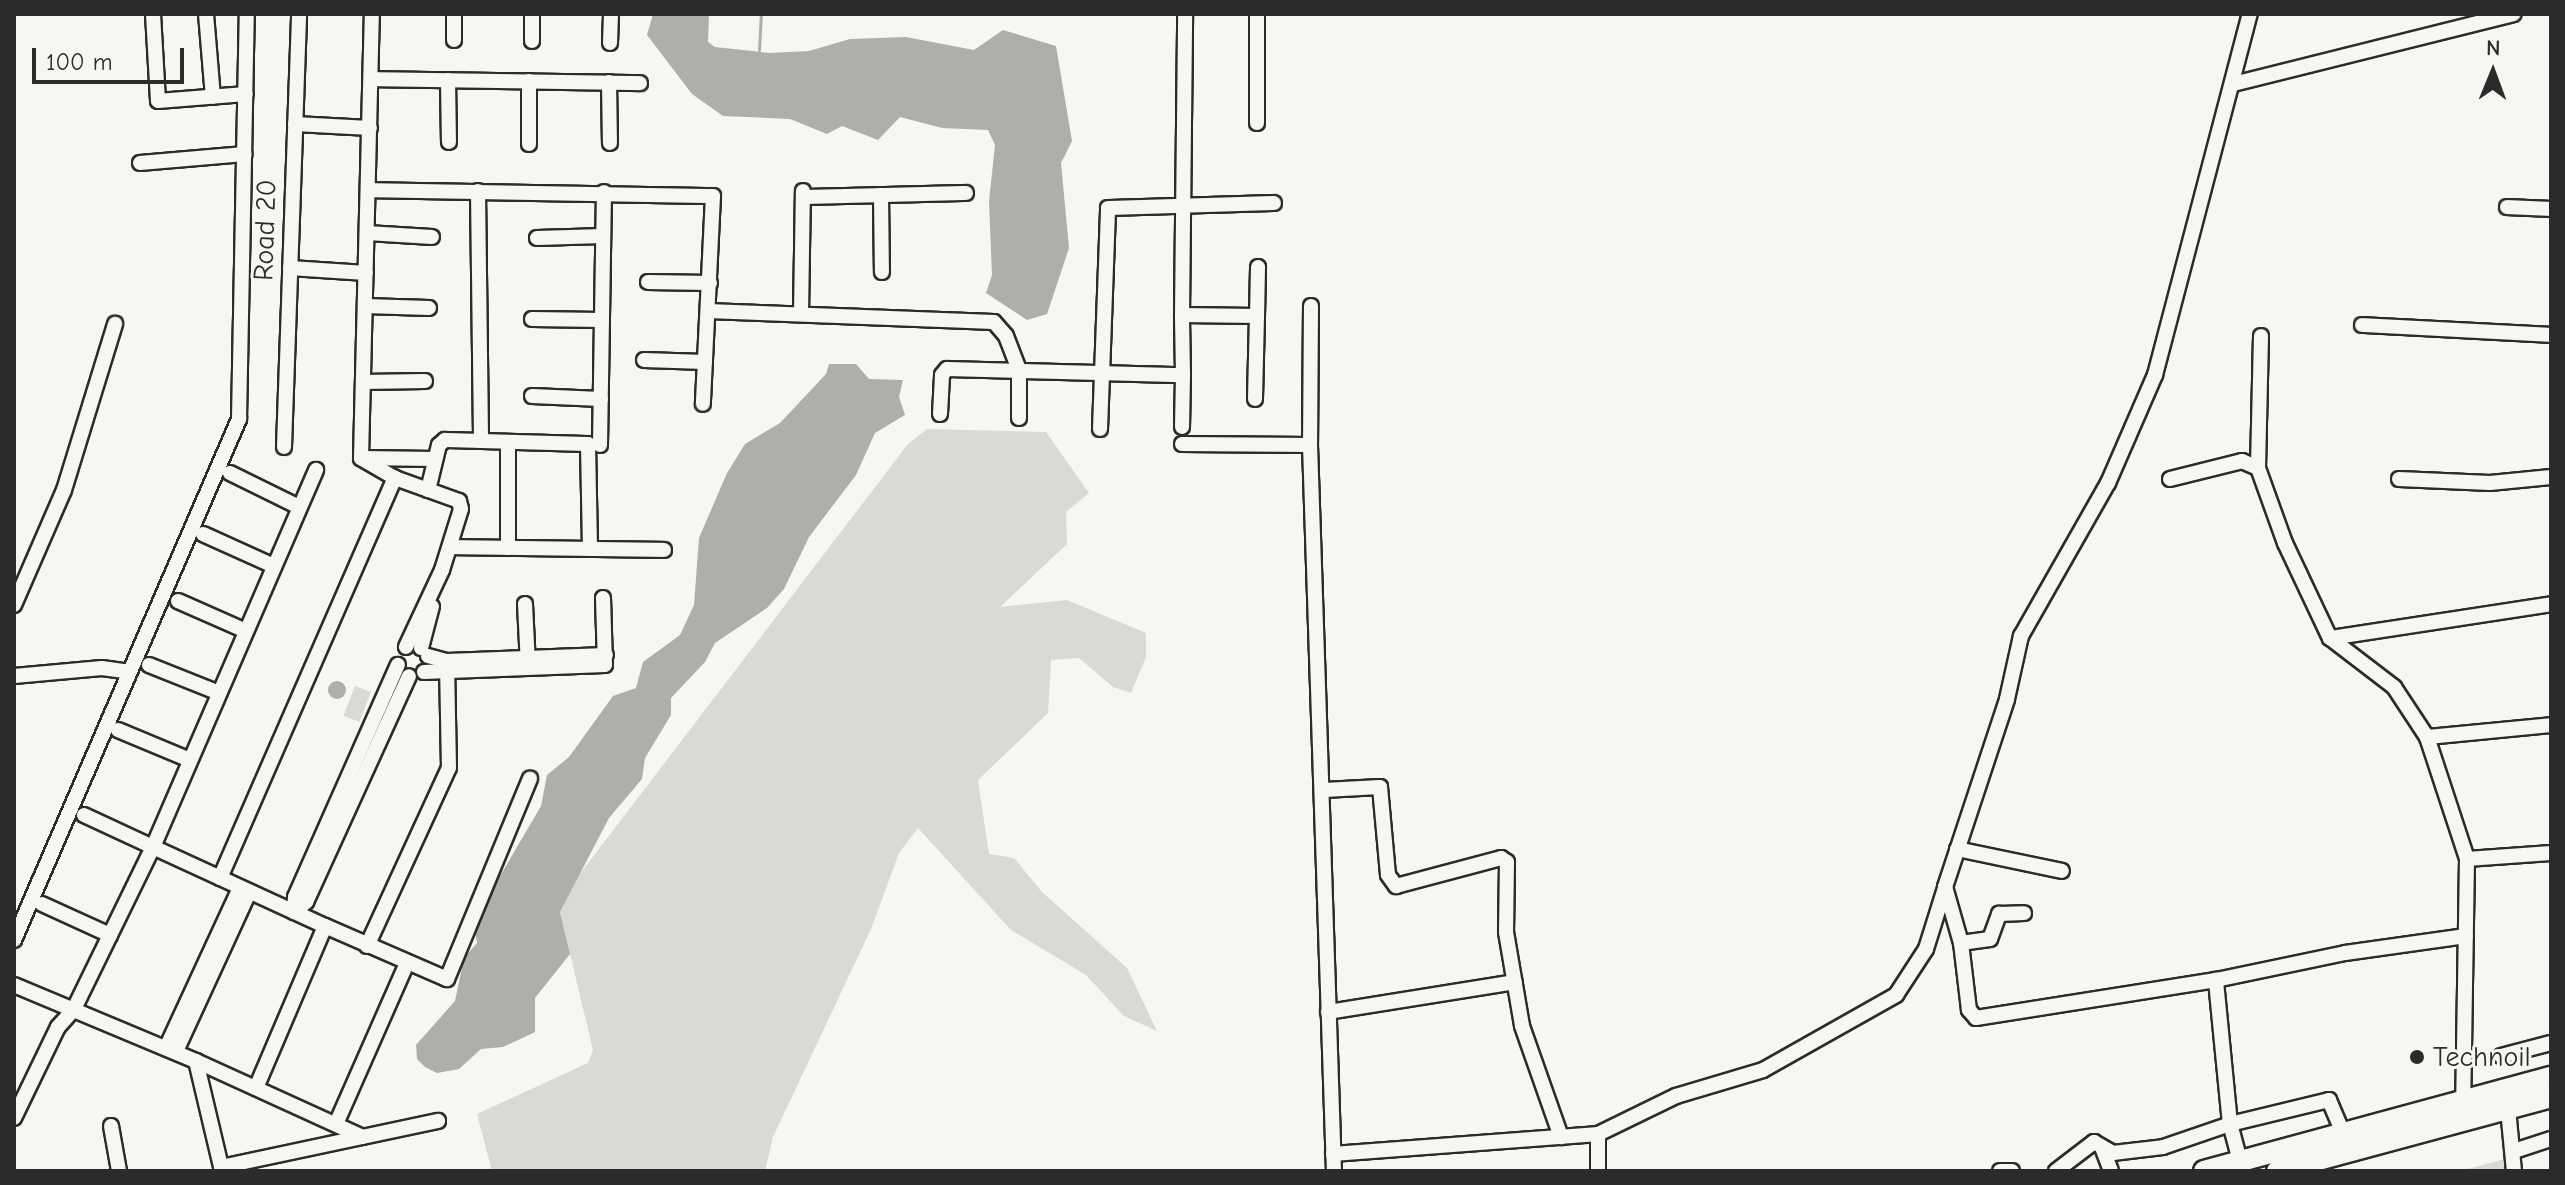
<!DOCTYPE html>
<style>
body{margin:0}
#map{position:relative;width:2565px;height:1185px;overflow:hidden;background:#f6f6f2;font-family:"Comic Neue",sans-serif}
div>[style]{position:absolute}
.green>*{inset:0;background:#d9d9d5;transform-origin:0 0}
.water>*{inset:0;background:#aeaeab}
.round{border-radius:50%}
.stream>*{height:3px;margin:-1.5px;padding:0 1.5px;transform-origin:1.5px;border-radius:1.5px;background:#aeaeab}
.roads{filter:drop-shadow(2px 0 #2b2b2b) drop-shadow(-2px 0 #2b2b2b) drop-shadow(0 2px #2b2b2b) drop-shadow(0 -2px #2b2b2b)}
.minor>*{height:14px;margin:-7px;padding:0 7px;transform-origin:7px;border-radius:7px;background:#f6f6f2}
.highway>*{height:20px;margin:-10px;padding:0 10px;transform-origin:10px;border-radius:10px;background:#f6f6f2}
.dots>*{width:22px;height:22px;translate:-50% -50%;box-sizing:border-box;border:4px solid #f6f6f2;border-radius:50%}
span{translate:-50% -50%;white-space:nowrap;text-align:center;line-height:1.15;-webkit-text-stroke:6px #f6f6f2;paint-order:stroke}
.street-label{font-size:28px;color:#2b2b2b}
.poi-label{font-size:28px;color:#2b2b2b}
.left{translate:0 -50%;text-align:left}
.frame{position:absolute;inset:0;border:16px solid #2b2b2b;pointer-events:none}
.north{position:absolute;left:2453px;top:32px;width:80px;height:80px;-webkit-text-stroke:6px #f6f6f2;paint-order:stroke;rotate:1deg;font-size:22px;font-weight:700;line-height:32px;text-align:center;color:#2b2b2b}
.north::after{content:'';display:block;margin:auto;width:28px;height:36px;background:#2b2b2b;clip-path:polygon(50% 0,100% 100%,50% 72%,0 100%)}
.scale{position:absolute;left:32px;top:48px;width:152px;height:36px;box-sizing:border-box;border:4px solid #2b2b2b;border-top:0;padding-left:10px;font-size:24px;line-height:28px;white-space:nowrap;color:#2b2b2b;-webkit-text-stroke:6px #f6f6f2;paint-order:stroke}
</style>
<div id="map">
<div class="green">
<div style="clip-path:polygon(927px 429px,1046px 432px,1089px 493px,1066px 512px,1067px 544px,1000px 607px,1067px 600px,1146px 633px,1146px 657px,1131px 693px,1113px 687px,1079px 658px,1051px 660px,1048px 713px,978px 780px,989px 854px,1014px 858px,1042px 892px,1127px 968px,1157px 1031px,1124px 1016px,1086px 975px,1011px 930px,918px 828px,899px 853px,871px 929px,773px 1137px,765px 1171px,492px 1171px,477px 1114px,588px 1063px,593px 1050px,560px 912px,579px 875px,908px 444px)"></div>
<div style="left:355px;top:686px;width:17px;height:32px;rotate:21deg"></div>
<div style="clip-path:polygon(2505px 1159px,2506px 1171px,2460px 1171px)"></div>
</div>
<div class="water">
<div style="clip-path:polygon(653px 14px,709px 14px,708px 42px,715px 47px,770px 53px,809px 51px,850px 39px,906px 37px,974px 50px,1003px 30px,1056px 46px,1072px 141px,1061px 163px,1069px 248px,1047px 314px,1027px 320px,986px 293px,992px 275px,989px 201px,995px 145px,988px 130px,942px 128px,900px 117px,878px 140px,842px 126px,827px 134px,790px 119px,723px 116px,692px 94px,647px 35px)"></div>
<div style="clip-path:polygon(829px 364px,856px 364px,869px 379px,903px 380px,899px 397px,905px 415px,875px 433px,856px 475px,809px 537px,784px 589px,767px 608px,715px 643px,705px 662px,671px 698px,671px 715px,645px 758px,642px 779px,609px 818px,560px 912px,570px 954px,535px 998px,535px 1032px,503px 1047px,481px 1049px,459px 1069px,437px 1073px,425px 1067px,417px 1059px,416px 1045px,455px 1001px,464px 958px,477px 943px,473px 922px,541px 806px,547px 775px,569px 757px,613px 696px,636px 688px,643px 662px,680px 635px,694px 605px,699px 538px,727px 473px,745px 444px,780px 423px,826px 374px)"></div>
<div class="round" style="left:328px;top:681px;width:18px;height:18px"></div>
</div>
<div class="stream">
<div style="left:759px;top:50px;width:36px;rotate:-87deg"></div>
</div>
<div class="roads">
<div class="minor">
<div style="left:153px;top:14px;width:87px;rotate:86.7deg"></div>
<div style="left:158px;top:101px;width:88px;rotate:-4.5deg"></div>
<div style="left:206px;top:14px;width:83px;rotate:85.2deg"></div>
<div style="left:454px;top:14px;width:26px;rotate:90deg"></div>
<div style="left:532px;top:41px;width:27px;rotate:-90deg"></div>
<div style="left:610px;top:43px;width:29px;rotate:-88deg"></div>
<div style="left:371px;top:79px;width:269px;rotate:0.9deg"></div>
<div style="left:448px;top:80px;width:62px;rotate:89.1deg"></div>
<div style="left:609px;top:82px;width:61px;rotate:89.1deg"></div>
<div style="left:2233px;top:84px;width:289px;rotate:-14deg"></div>
<div style="left:1257px;top:123px;width:109px;rotate:-90deg"></div>
<div style="left:295px;top:124px;width:75px;rotate:3.1deg"></div>
<div style="left:529px;top:144px;width:63px;rotate:-90deg"></div>
<div style="left:140px;top:163px;width:105px;rotate:-4.9deg"></div>
<div style="left:368px;top:190px;width:345px;rotate:1deg"></div>
<div style="left:713px;top:196px;width:208px;rotate:92.8deg"></div>
<div style="left:478px;top:191px;width:250px;rotate:89.3deg"></div>
<div style="left:881px;top:195px;width:77px;rotate:89.3deg"></div>
<div style="left:803px;top:197px;width:163px;rotate:-1.4deg"></div>
<div style="left:2507px;top:207px;width:44px;rotate:2.6deg"></div>
<div style="left:367px;top:233px;width:65px;rotate:3.5deg"></div>
<div style="left:537px;top:238px;width:66px;rotate:-1.7deg"></div>
<div style="left:290px;top:268px;width:76px;rotate:3.8deg"></div>
<div style="left:648px;top:282px;width:62px;rotate:0.9deg"></div>
<div style="left:365px;top:306px;width:64px;rotate:1.8deg"></div>
<div style="left:1311px;top:306px;width:139px;rotate:90.4deg"></div>
<div style="left:1310px;top:445px;width:726px;rotate:88.11deg"></div>
<div style="left:708px;top:311px;width:286px;rotate:2.2deg"></div>
<div style="left:994px;top:322px;width:18px;rotate:49deg"></div>
<div style="left:1006px;top:336px;width:36px;rotate:69deg"></div>
<div style="left:1019px;top:370px;width:48px;rotate:90deg"></div>
<div style="left:801px;top:314px;width:123px;rotate:-89.1deg"></div>
<div style="left:1182px;top:315px;width:301px;rotate:-89.4deg"></div>
<div style="left:1257px;top:316px;width:49px;rotate:-88.8deg"></div>
<div style="left:532px;top:319px;width:70px;rotate:0.8deg"></div>
<div style="left:2362px;top:325px;width:189px;rotate:3deg"></div>
<div style="left:644px;top:360px;width:61px;rotate:1.9deg"></div>
<div style="left:363px;top:382px;width:62px;rotate:-0.9deg"></div>
<div style="left:532px;top:396px;width:69px;rotate:2.5deg"></div>
<div style="left:940px;top:414px;width:39px;rotate:-87deg"></div>
<div style="left:942px;top:375px;width:8px;rotate:-50deg"></div>
<div style="left:947px;top:369px;width:236px;rotate:1.5deg"></div>
<div style="left:1183px;top:375px;width:60px;rotate:-91deg"></div>
<div style="left:1182px;top:315px;width:75px;rotate:0.8deg"></div>
<div style="left:1257px;top:316px;width:83px;rotate:91.4deg"></div>
<div style="left:1182px;top:427px;width:52px;rotate:-88.9deg"></div>
<div style="left:1100px;top:429px;width:221px;rotate:-87.9deg"></div>
<div style="left:1108px;top:208px;width:166px;rotate:-1.7deg"></div>
<div style="left:1182px;top:444px;width:128px;rotate:0.4deg"></div>
<div style="left:600px;top:445px;width:253px;rotate:-89.1deg"></div>
<div style="left:284px;top:447px;width:433px;rotate:-88deg"></div>
<div style="left:361px;top:458px;width:74px;rotate:0.8deg"></div>
<div style="left:2258px;top:468px;width:132px;rotate:-88.7deg"></div>
<div style="left:230px;top:473px;width:77px;rotate:26.2deg"></div>
<div style="left:395px;top:478px;width:68px;rotate:19.8deg"></div>
<div style="left:459px;top:501px;width:8px;rotate:76deg"></div>
<div style="left:461px;top:509px;width:64px;rotate:107.3deg"></div>
<div style="left:442px;top:570px;width:85px;rotate:115.1deg"></div>
<div style="left:2170px;top:479px;width:74px;rotate:-14deg"></div>
<div style="left:2242px;top:461px;width:17px;rotate:24deg"></div>
<div style="left:2258px;top:468px;width:80px;rotate:70.2deg"></div>
<div style="left:2285px;top:543px;width:105px;rotate:64.7deg"></div>
<div style="left:2330px;top:638px;width:81px;rotate:37.4deg"></div>
<div style="left:2394px;top:687px;width:60px;rotate:56.6deg"></div>
<div style="left:2427px;top:737px;width:128px;rotate:71.8deg"></div>
<div style="left:2467px;top:859px;width:242px;rotate:90.9deg"></div>
<div style="left:2399px;top:479px;width:91px;rotate:2.5deg"></div>
<div style="left:2490px;top:483px;width:61px;rotate:-5.6deg"></div>
<div style="left:428px;top:490px;width:46px;rotate:-76.3deg"></div>
<div style="left:439px;top:445px;width:8px;rotate:-40deg"></div>
<div style="left:445px;top:440px;width:143px;rotate:1.6deg"></div>
<div style="left:588px;top:444px;width:105px;rotate:88.9deg"></div>
<div style="left:203px;top:534px;width:78px;rotate:24.3deg"></div>
<div style="left:451px;top:547px;width:213px;rotate:0.8deg"></div>
<div style="left:508px;top:548px;width:106px;rotate:-90deg"></div>
<div style="left:178px;top:601px;width:74px;rotate:23.8deg"></div>
<div style="left:525px;top:604px;width:61px;rotate:87.2deg"></div>
<div style="left:14px;top:605px;width:125px;rotate:-66.5deg"></div>
<div style="left:64px;top:490px;width:174px;rotate:-72.9deg"></div>
<div style="left:2330px;top:638px;width:224px;rotate:-8.7deg"></div>
<div style="left:421px;top:648px;width:43px;rotate:-75.3deg"></div>
<div style="left:428px;top:656px;width:20px;rotate:15deg"></div>
<div style="left:447px;top:661px;width:159px;rotate:-2.2deg"></div>
<div style="left:149px;top:665px;width:75px;rotate:21.8deg"></div>
<div style="left:424px;top:672px;width:181px;rotate:-2.2deg"></div>
<div style="left:605px;top:665px;width:67px;rotate:-91.7deg"></div>
<div style="left:14px;top:676px;width:88px;rotate:-5.2deg"></div>
<div style="left:102px;top:668px;width:28px;rotate:8deg"></div>
<div style="left:118px;top:730px;width:78px;rotate:22.6deg"></div>
<div style="left:2427px;top:737px;width:125px;rotate:-5.5deg"></div>
<div style="left:1324px;top:790px;width:56px;rotate:-3.1deg"></div>
<div style="left:1380px;top:787px;width:88px;rotate:84.8deg"></div>
<div style="left:1388px;top:875px;width:14px;rotate:54deg"></div>
<div style="left:1396px;top:886px;width:109px;rotate:-14.9deg"></div>
<div style="left:1501px;top:858px;width:7px;rotate:34deg"></div>
<div style="left:1507px;top:862px;width:70px;rotate:90.8deg"></div>
<div style="left:1506px;top:932px;width:95px;rotate:80.3deg"></div>
<div style="left:1522px;top:1026px;width:118px;rotate:70.6deg"></div>
<div style="left:84px;top:815px;width:76px;rotate:24.9deg"></div>
<div style="left:153px;top:847px;width:411px;rotate:-66.6deg"></div>
<div style="left:1957px;top:849px;width:107px;rotate:11.8deg"></div>
<div style="left:2467px;top:859px;width:84px;rotate:-4.1deg"></div>
<div style="left:220px;top:878px;width:437px;rotate:-66.4deg"></div>
<div style="left:395px;top:478px;width:39px;rotate:-150deg"></div>
<div style="left:361px;top:458px;width:444px;rotate:-88.6deg"></div>
<div style="left:42px;top:904px;width:75px;rotate:24.5deg"></div>
<div style="left:294px;top:912px;width:15px;rotate:-86deg"></div>
<div style="left:295px;top:897px;width:254px;rotate:-66.1deg"></div>
<div style="left:294px;top:912px;width:16px;rotate:-40deg"></div>
<div style="left:306px;top:902px;width:248px;rotate:-65.5deg"></div>
<div style="left:14px;top:940px;width:568px;rotate:-66.64deg"></div>
<div style="left:239px;top:419px;width:405px;rotate:-88.9deg"></div>
<div style="left:1961px;top:943px;width:29px;rotate:-8deg"></div>
<div style="left:1990px;top:939px;width:27px;rotate:-70deg"></div>
<div style="left:1999px;top:914px;width:25px;rotate:-2deg"></div>
<div style="left:367px;top:946px;width:196px;rotate:-65.3deg"></div>
<div style="left:449px;top:768px;width:107px;rotate:-91.1deg"></div>
<div style="left:2216px;top:980px;width:132px;rotate:-11.8deg"></div>
<div style="left:2345px;top:953px;width:122px;rotate:-8deg"></div>
<div style="left:14px;top:985px;width:197px;rotate:22.7deg"></div>
<div style="left:196px;top:1061px;width:113px;rotate:76.7deg"></div>
<div style="left:1328px;top:1012px;width:189px;rotate:-9.1deg"></div>
<div style="left:167px;top:1046px;width:174px;rotate:-65.2deg"></div>
<div style="left:176px;top:1051px;width:175px;rotate:-65.3deg"></div>
<div style="left:2501px;top:1056px;width:52px;rotate:-14.6deg"></div>
<div style="left:196px;top:1061px;width:183px;rotate:24.5deg"></div>
<div style="left:256px;top:1088px;width:176px;rotate:-66.9deg"></div>
<div style="left:325px;top:926px;width:133px;rotate:23.5deg"></div>
<div style="left:447px;top:979px;width:217px;rotate:-67.5deg"></div>
<div style="left:2508px;top:1109px;width:62px;rotate:84.5deg"></div>
<div style="left:14px;top:1118px;width:101px;rotate:-64.2deg"></div>
<div style="left:58px;top:1027px;width:24px;rotate:-48deg"></div>
<div style="left:74px;top:1009px;width:180px;rotate:-64deg"></div>
<div style="left:153px;top:847px;width:189px;rotate:24.7deg"></div>
<div style="left:336px;top:1124px;width:174px;rotate:-66.2deg"></div>
<div style="left:111px;top:1126px;width:46px;rotate:79.9deg"></div>
<div style="left:2103px;top:1150px;width:22px;rotate:69deg"></div>
<div style="left:2514px;top:1151px;width:39px;rotate:-18deg"></div>
<div style="left:1333px;top:1154px;width:266px;rotate:-4.3deg"></div>
<div style="left:1598px;top:1134px;width:87px;rotate:-26deg"></div>
<div style="left:1676px;top:1096px;width:91px;rotate:-16.6deg"></div>
<div style="left:1763px;top:1070px;width:153px;rotate:-29.4deg"></div>
<div style="left:1896px;top:995px;width:55px;rotate:-56.9deg"></div>
<div style="left:1926px;top:949px;width:64px;rotate:-72.7deg"></div>
<div style="left:2240px;top:1161px;width:38px;rotate:-105deg"></div>
<div style="left:2230px;top:1124px;width:102px;rotate:-13.6deg"></div>
<div style="left:2329px;top:1100px;width:36px;rotate:67deg"></div>
<div style="left:221px;top:1167px;width:222px;rotate:-12deg"></div>
<div style="left:1598px;top:1171px;width:37px;rotate:-90deg"></div>
<div style="left:2000px;top:1171px;width:12px"></div>
<div style="left:2056px;top:1171px;width:48px;rotate:-37.3deg"></div>
<div style="left:2094px;top:1142px;width:22px;rotate:30deg"></div>
<div style="left:2113px;top:1153px;width:50px;rotate:-6.8deg"></div>
<div style="left:2163px;top:1147px;width:71px;rotate:-18.9deg"></div>
<div style="left:2230px;top:1124px;width:145px;rotate:-95.6deg"></div>
<div style="left:2216px;top:980px;width:243px;rotate:171deg"></div>
<div style="left:1976px;top:1018px;width:11px;rotate:-131deg"></div>
<div style="left:1969px;top:1010px;width:67px;rotate:-96.8deg"></div>
<div style="left:1961px;top:943px;width:58px;rotate:-105.9deg"></div>
<div style="left:1945px;top:887px;width:198px;rotate:-71.7deg"></div>
<div style="left:2007px;top:699px;width:65px;rotate:-77.5deg"></div>
<div style="left:2021px;top:636px;width:176px;rotate:-60.4deg"></div>
<div style="left:2108px;top:483px;width:118px;rotate:-66.5deg"></div>
<div style="left:2155px;top:375px;width:373px;rotate:-75.3deg"></div>
</div>
<div class="highway">
<div style="left:2204px;top:1171px;width:360px;rotate:-15.2deg"></div>
<div style="left:2277px;top:1171px;width:284px;rotate:-15.1deg"></div>
</div>
</div>
<div class="dots">
<div style="left:2417px;top:1057px;background:#2b2b2b"></div>
</div>
<div class="street-label">
<span style="left:265px;top:230px;rotate:-88deg">Road 20</span>
</div>
<div class="poi-label">
<span class="left" style="left:2433px;top:1057px">Technoil</span>
</div>
<div class="frame"></div>
<div class="north">N</div>
<div class="scale">100 m</div>
</div>
